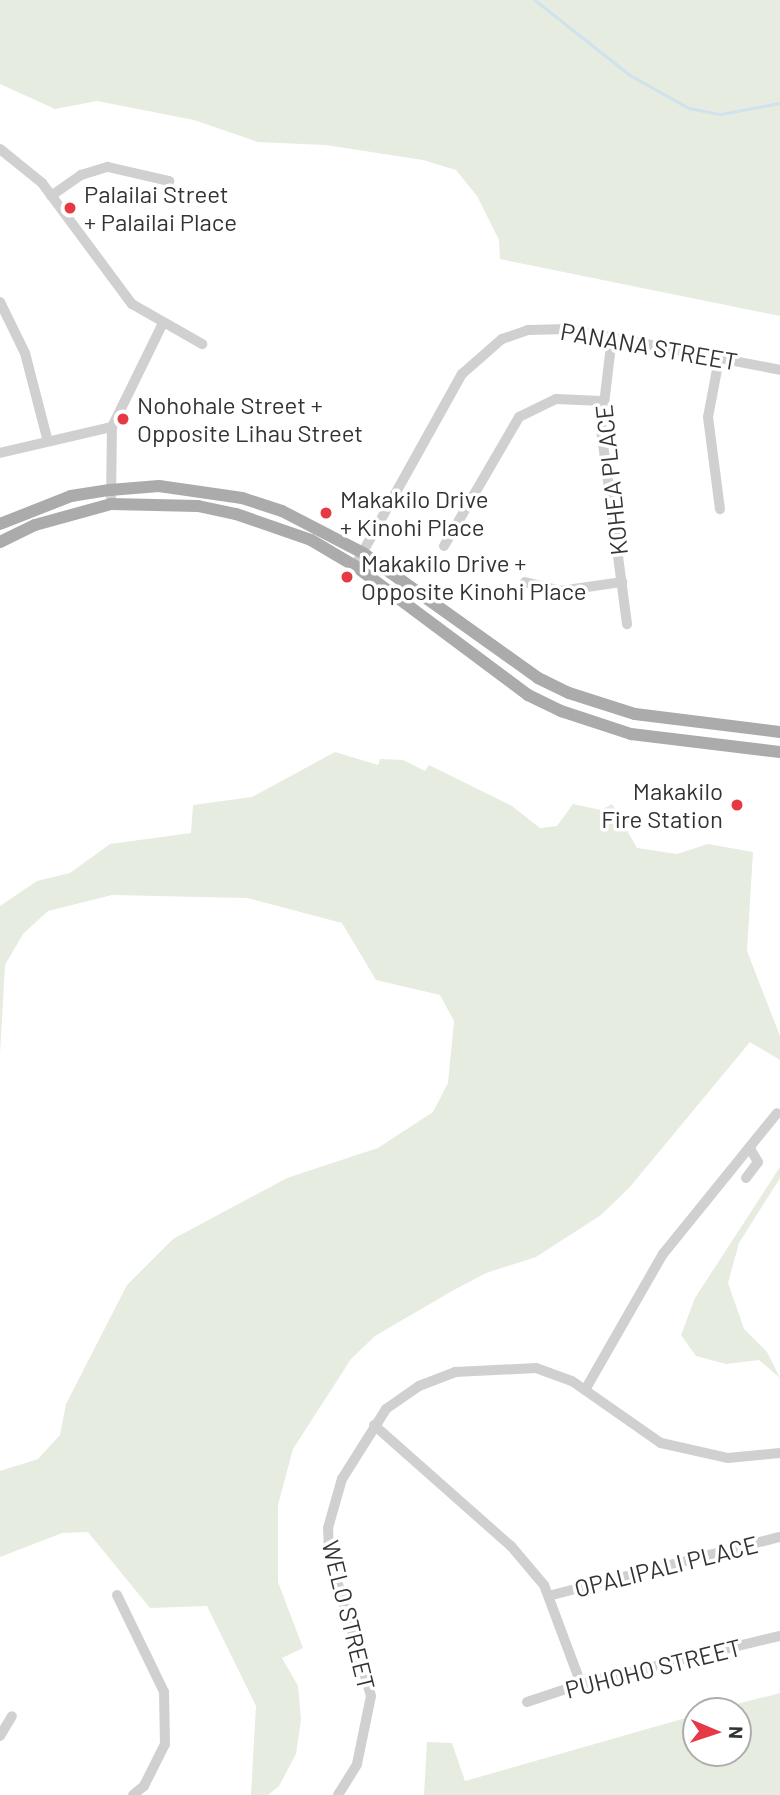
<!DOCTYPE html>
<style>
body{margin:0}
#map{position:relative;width:780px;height:1795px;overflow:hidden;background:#fff;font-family:Barlow,sans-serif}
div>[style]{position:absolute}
.green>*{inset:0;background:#e6ecdf}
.stream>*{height:2.5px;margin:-1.25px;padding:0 1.25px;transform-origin:1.25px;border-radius:1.25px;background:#cfe2ee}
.minor>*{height:10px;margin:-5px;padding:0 5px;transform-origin:5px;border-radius:5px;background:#d0d0d0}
.major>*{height:12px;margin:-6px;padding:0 6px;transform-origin:6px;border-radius:6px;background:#ababab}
.dots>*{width:19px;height:19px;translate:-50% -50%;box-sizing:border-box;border:4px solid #fff;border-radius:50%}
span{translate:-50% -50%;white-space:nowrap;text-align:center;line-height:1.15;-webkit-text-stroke:7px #fff;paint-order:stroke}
.poi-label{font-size:24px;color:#333}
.left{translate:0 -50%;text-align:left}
.right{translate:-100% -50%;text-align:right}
.street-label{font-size:24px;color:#333}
.north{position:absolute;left:682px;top:1697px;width:70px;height:70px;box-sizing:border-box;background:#fff;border:2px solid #adadad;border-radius:50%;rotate:92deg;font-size:19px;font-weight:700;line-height:28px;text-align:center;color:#333}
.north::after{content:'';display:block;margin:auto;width:24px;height:32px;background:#e63946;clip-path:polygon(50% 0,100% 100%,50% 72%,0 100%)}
</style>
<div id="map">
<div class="green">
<div style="clip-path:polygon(0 0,780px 0,780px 316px,500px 259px,499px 240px,477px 196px,456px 170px,423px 160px,326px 145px,258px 142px,194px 120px,97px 101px,55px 109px,0 84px)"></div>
<div style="clip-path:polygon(335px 752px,378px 765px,380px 759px,403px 760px,425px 771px,429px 765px,512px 806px,540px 828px,557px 826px,573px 804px,601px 810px,612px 804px,637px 848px,677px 854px,708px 844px,753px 852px,747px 951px,780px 1036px,780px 1060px,750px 1042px,629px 1188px,601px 1215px,536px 1257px,486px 1273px,452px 1291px,375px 1336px,351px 1359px,293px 1449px,278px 1505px,278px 1582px,303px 1648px,282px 1658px,298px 1686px,301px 1720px,296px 1754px,279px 1786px,268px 1795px,251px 1795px,256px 1706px,207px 1606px,150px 1608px,88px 1532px,62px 1533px,0 1557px,0 1471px,38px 1459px,60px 1435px,66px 1404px,127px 1285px,173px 1239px,287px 1178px,378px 1148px,433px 1112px,448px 1083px,454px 1021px,440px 995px,376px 980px,342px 923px,247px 898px,112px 895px,48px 911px,23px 934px,5px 965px,0 1054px,0 906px,37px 881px,70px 873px,110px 844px,191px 833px,193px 805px,252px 797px)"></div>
<div style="clip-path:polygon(780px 1167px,780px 1178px,739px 1243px,728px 1283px,744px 1329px,767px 1352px,780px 1378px,759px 1360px,726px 1364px,696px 1356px,681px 1335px,695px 1298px)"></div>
<div style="clip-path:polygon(780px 1693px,780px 1795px,424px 1795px,427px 1742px,452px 1743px,465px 1781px,696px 1715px,696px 1753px,738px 1753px,738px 1711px,710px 1711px)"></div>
</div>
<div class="stream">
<div style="left:535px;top:0;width:121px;rotate:38.3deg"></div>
<div style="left:630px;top:75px;width:68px;rotate:29.2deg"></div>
<div style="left:689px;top:108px;width:33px;rotate:11deg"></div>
<div style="left:721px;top:114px;width:60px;rotate:-10.6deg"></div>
</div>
<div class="minor">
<div style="left:0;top:149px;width:54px;rotate:39deg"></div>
<div style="left:42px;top:183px;width:151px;rotate:53.4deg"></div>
<div style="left:132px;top:304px;width:81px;rotate:29.7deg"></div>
<div style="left:51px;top:196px;width:37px;rotate:-35deg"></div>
<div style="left:81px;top:175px;width:28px;rotate:-17deg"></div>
<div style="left:108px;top:167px;width:63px;rotate:12.9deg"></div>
<div style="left:0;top:302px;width:57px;rotate:63.9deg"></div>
<div style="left:25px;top:353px;width:88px;rotate:75.5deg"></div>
<div style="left:612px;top:337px;width:93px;rotate:96.8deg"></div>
<div style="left:601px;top:429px;width:197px;rotate:82.4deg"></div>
<div style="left:719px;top:359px;width:59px;rotate:100.7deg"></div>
<div style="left:708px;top:417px;width:93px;rotate:82.6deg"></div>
<div style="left:0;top:453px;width:115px;rotate:-13.1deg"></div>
<div style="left:111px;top:504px;width:77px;rotate:-89.3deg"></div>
<div style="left:112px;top:427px;width:116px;rotate:-63.9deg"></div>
<div style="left:444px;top:546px;width:149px;rotate:-59.8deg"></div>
<div style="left:519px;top:417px;width:41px;rotate:-25.9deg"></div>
<div style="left:556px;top:399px;width:46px;rotate:2.5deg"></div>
<div style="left:355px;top:566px;width:220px;rotate:-60.9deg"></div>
<div style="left:462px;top:374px;width:53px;rotate:-41.2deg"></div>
<div style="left:502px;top:339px;width:28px;rotate:-19deg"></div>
<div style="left:528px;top:330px;width:40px;rotate:-1.4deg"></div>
<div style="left:568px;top:329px;width:216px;rotate:10.9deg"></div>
<div style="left:525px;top:582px;width:36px;rotate:14deg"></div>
<div style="left:560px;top:591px;width:63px;rotate:-8.3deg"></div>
<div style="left:746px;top:1178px;width:20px;rotate:-53deg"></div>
<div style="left:758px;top:1162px;width:17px;rotate:-121deg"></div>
<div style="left:585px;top:1390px;width:157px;rotate:-60.2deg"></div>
<div style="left:663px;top:1254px;width:181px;rotate:-51deg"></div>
<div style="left:374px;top:1425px;width:183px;rotate:41.5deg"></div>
<div style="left:511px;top:1546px;width:51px;rotate:49.8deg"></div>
<div style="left:544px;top:1585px;width:106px;rotate:69.5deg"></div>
<div style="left:117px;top:1595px;width:108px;rotate:64.1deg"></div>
<div style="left:164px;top:1692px;width:52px;rotate:88.9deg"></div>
<div style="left:165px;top:1744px;width:47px;rotate:116.6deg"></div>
<div style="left:144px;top:1786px;width:14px;rotate:141deg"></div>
<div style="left:552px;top:1595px;width:235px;rotate:-14.3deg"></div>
<div style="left:527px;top:1702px;width:57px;rotate:-18.4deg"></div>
<div style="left:581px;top:1684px;width:205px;rotate:-13.6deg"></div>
<div style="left:0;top:1736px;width:23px;rotate:-59deg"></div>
<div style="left:338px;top:1795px;width:36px;rotate:-58deg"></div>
<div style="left:357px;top:1764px;width:69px;rotate:-78.4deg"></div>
<div style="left:371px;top:1696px;width:149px;rotate:-106.4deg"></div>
<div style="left:329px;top:1553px;width:25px;rotate:-92deg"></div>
<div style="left:328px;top:1528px;width:51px;rotate:-74.1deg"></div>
<div style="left:342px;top:1479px;width:83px;rotate:-57.8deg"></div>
<div style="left:386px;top:1409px;width:40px;rotate:-34.9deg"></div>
<div style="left:419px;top:1386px;width:39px;rotate:-21deg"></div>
<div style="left:455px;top:1372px;width:81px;rotate:-2.8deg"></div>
<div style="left:536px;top:1368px;width:38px;rotate:20deg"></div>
<div style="left:572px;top:1381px;width:108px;rotate:34.9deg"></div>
<div style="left:661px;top:1443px;width:69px;rotate:12.6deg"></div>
<div style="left:728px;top:1458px;width:52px;rotate:-5.5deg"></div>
</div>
<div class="major">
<div style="left:0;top:524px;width:76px;rotate:-21.5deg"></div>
<div style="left:71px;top:496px;width:39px;rotate:-9deg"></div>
<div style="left:110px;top:490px;width:49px;rotate:-4.7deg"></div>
<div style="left:159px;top:486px;width:84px;rotate:8.2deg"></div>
<div style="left:242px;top:498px;width:42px;rotate:18deg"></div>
<div style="left:282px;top:511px;width:91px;rotate:27.4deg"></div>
<div style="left:363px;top:553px;width:215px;rotate:35.5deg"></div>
<div style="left:538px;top:678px;width:34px;rotate:26deg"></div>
<div style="left:569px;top:693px;width:69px;rotate:17.7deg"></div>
<div style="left:635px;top:714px;width:146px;rotate:7.1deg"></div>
<div style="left:0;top:542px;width:39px;rotate:-26deg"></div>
<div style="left:35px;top:525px;width:79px;rotate:-15.4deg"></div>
<div style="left:111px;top:504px;width:87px;rotate:1.3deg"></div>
<div style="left:198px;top:506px;width:39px;rotate:12deg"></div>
<div style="left:236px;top:514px;width:79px;rotate:19.1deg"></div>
<div style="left:311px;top:540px;width:51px;rotate:30.6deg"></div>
<div style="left:355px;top:566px;width:216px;rotate:36.7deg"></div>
<div style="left:528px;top:695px;width:37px;rotate:26deg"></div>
<div style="left:561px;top:711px;width:74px;rotate:18.2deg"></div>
<div style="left:631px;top:734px;width:150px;rotate:6.9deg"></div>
</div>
<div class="dots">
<div style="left:70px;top:208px;background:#e63946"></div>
<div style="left:123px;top:419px;background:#e63946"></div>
<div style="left:326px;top:513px;background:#e63946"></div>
<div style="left:347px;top:577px;background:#e63946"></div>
<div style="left:737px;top:805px;background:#e63946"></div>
</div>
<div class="poi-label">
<span class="left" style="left:84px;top:208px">Palailai Street<br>+ Palailai Place</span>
<span class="left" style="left:137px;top:419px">Nohohale Street +<br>Opposite Lihau Street</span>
<span class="left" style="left:340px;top:513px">Makakilo Drive<br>+ Kinohi Place</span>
<span class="left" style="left:361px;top:577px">Makakilo Drive +<br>Opposite Kinohi Place</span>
<span class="right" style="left:723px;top:805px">Makakilo<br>Fire Station</span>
</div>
<div class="street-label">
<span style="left:649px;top:346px;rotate:10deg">PANANA STREET</span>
<span style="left:611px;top:480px;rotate:-96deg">KOHEA PLACE</span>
<span style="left:666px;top:1566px;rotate:-14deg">OPALIPALI PLACE</span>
<span style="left:349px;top:1615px;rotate:76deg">WELO STREET</span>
<span style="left:653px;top:1668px;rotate:-14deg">PUHOHO STREET</span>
</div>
<div class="north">N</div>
</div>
